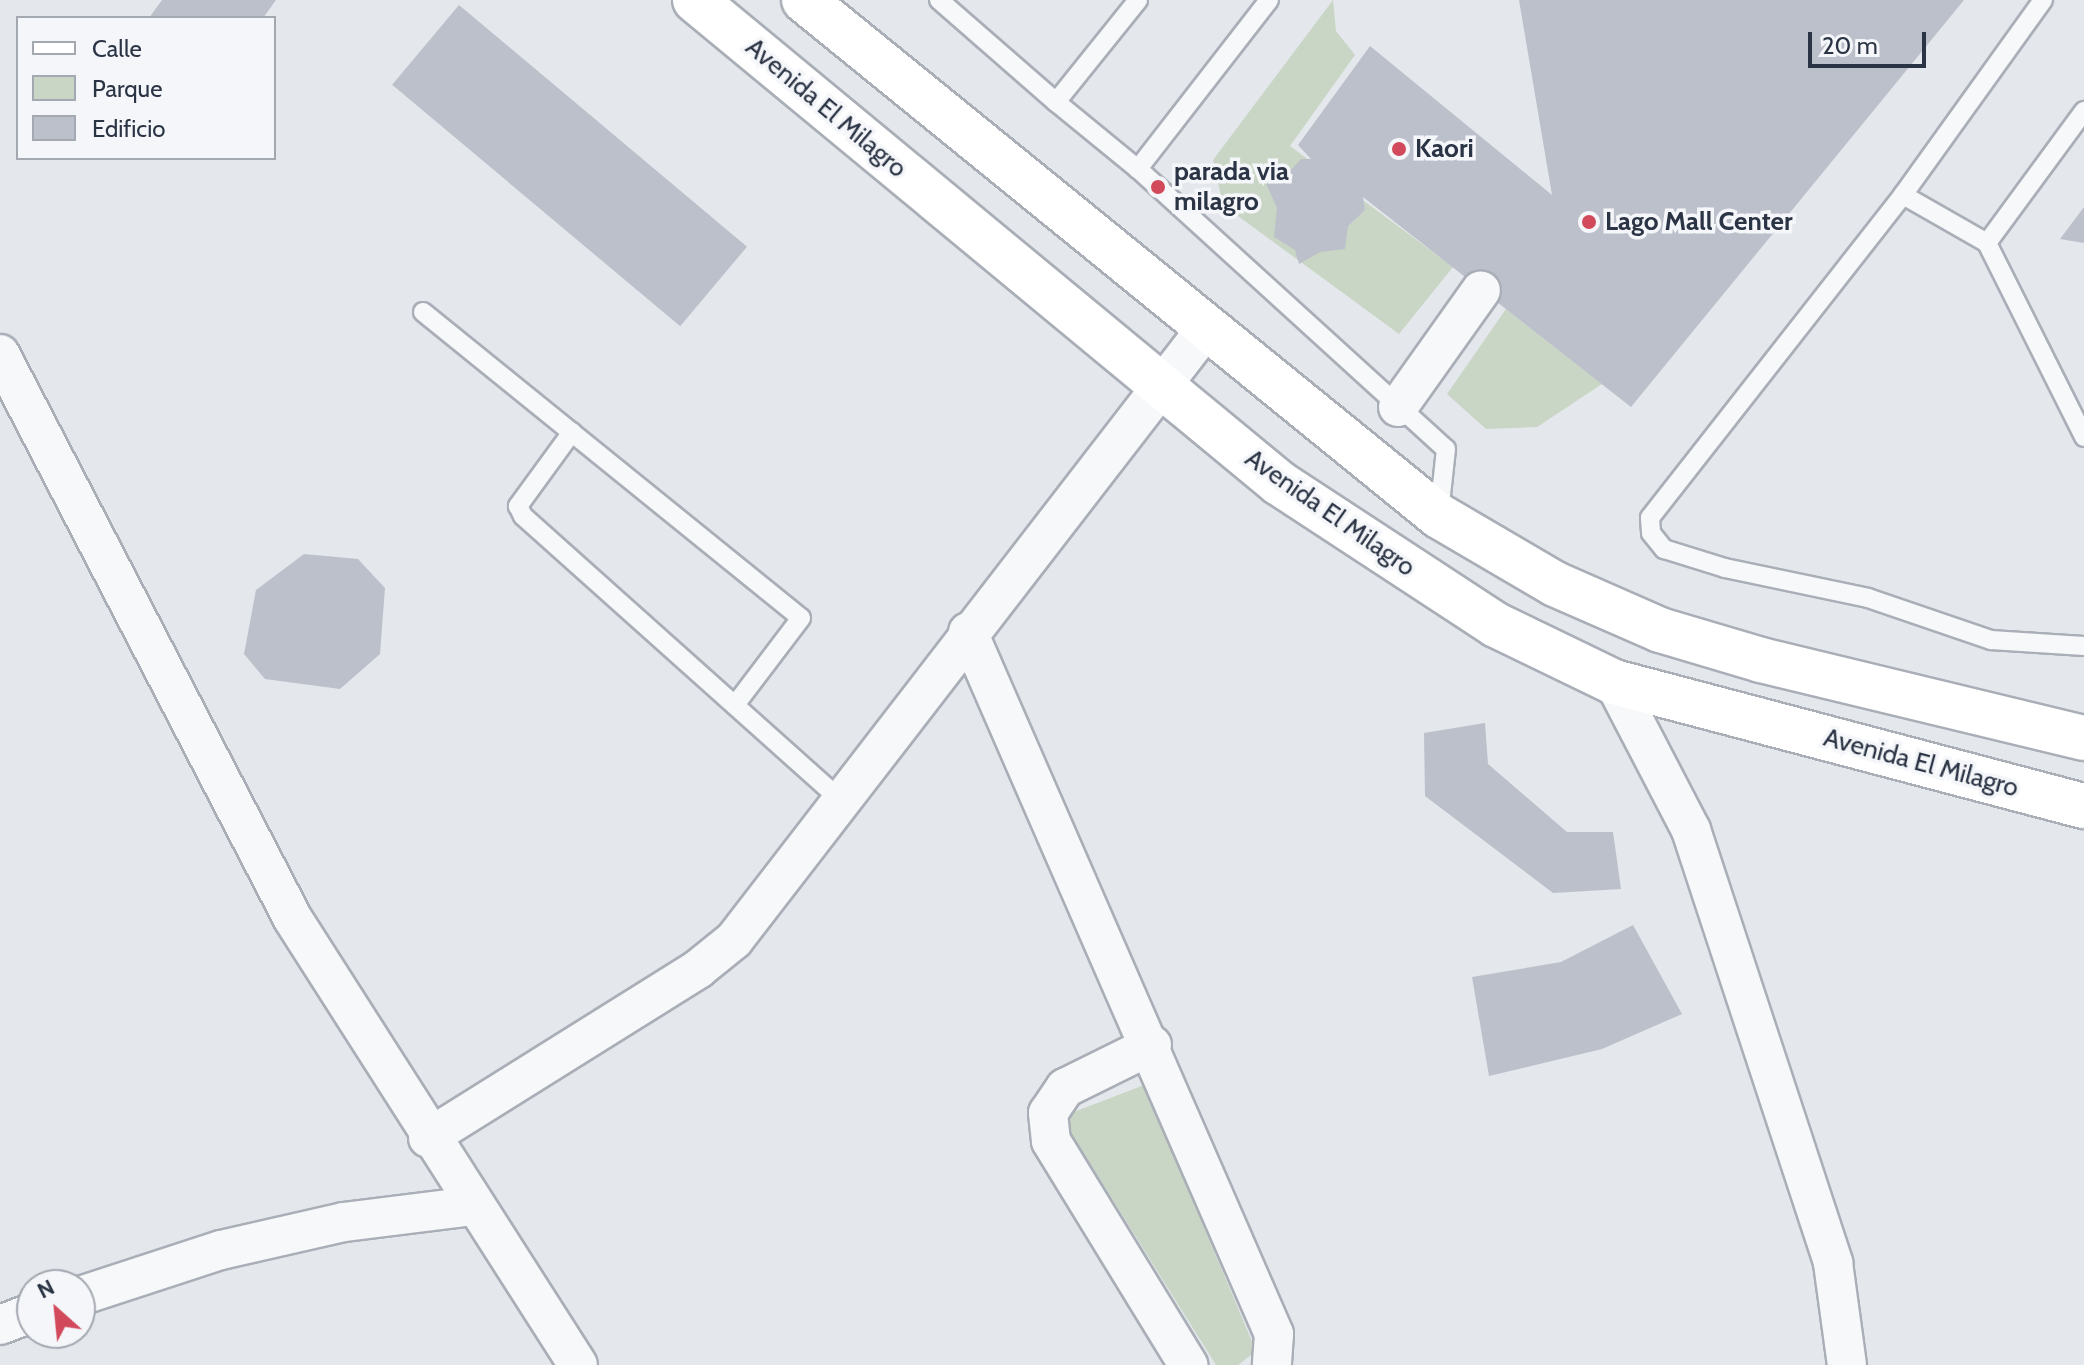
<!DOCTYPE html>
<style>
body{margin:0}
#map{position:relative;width:2084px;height:1365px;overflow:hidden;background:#e4e7ec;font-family:Cabin,sans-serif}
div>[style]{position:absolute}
.green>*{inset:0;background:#c9d6c5}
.building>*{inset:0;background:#bbc0ca;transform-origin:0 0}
.roads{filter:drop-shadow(2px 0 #a9aeb7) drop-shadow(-2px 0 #a9aeb7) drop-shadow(0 2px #a9aeb7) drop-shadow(0 -2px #a9aeb7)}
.lane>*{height:18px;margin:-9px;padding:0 9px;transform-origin:9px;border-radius:9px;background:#f7f8fa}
.street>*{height:38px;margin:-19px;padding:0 19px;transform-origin:19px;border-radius:19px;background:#f7f8fa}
.secondary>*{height:44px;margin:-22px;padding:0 22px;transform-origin:22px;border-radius:22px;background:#fff}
.dots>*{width:22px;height:22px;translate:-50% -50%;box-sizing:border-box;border:4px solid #f4f6f9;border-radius:50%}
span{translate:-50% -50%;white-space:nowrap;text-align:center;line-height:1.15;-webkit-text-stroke:7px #f4f6f9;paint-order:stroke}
.street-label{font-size:26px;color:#2b3445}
.poi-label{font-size:26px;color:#2b3445;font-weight:700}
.left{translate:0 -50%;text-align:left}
.legend{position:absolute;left:16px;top:16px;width:260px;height:144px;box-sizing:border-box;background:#f4f6f9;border:2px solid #a4a8b1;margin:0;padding:10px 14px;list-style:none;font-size:24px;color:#2b3445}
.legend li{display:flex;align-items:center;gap:16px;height:40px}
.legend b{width:40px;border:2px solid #a4a8b1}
.north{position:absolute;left:16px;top:1269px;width:80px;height:80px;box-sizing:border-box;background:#f4f6f9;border:2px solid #a4a8b1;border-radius:50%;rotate:333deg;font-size:22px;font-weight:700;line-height:32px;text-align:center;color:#2b3445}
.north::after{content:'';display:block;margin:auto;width:28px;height:36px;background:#d1495b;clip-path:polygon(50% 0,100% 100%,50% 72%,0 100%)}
.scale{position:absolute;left:1808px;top:32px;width:118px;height:36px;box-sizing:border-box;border:4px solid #2b3445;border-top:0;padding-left:10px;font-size:24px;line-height:28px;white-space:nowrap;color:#2b3445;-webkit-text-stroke:6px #f4f6f9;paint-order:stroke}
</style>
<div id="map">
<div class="green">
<div style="clip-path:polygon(1333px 0,1336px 31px,1355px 55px,1290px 146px,1453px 267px,1399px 334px,1223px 205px,1213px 160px)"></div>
<div style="clip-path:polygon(1506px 309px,1602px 384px,1537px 427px,1486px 429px,1447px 394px)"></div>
<div style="clip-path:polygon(1144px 1085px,1256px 1351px,1238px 1365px,1216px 1365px,1061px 1117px)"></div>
</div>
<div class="building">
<div style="clip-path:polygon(162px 0,276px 0,263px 18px,149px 18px)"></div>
<div style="clip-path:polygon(1519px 0,1964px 0,1631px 407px,1363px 197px,1365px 210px,1348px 226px,1345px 249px,1320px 252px,1299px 264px,1295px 250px,1274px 237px,1277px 208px,1264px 179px,1291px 170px,1301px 159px,1311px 159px,1298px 145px,1370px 46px,1552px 195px)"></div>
<div style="left:459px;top:5px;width:376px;height:104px;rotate:40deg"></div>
<div style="clip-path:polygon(2084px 207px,2084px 243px,2060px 239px)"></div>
<div style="clip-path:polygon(304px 554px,358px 559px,385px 588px,380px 654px,340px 689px,265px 679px,244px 654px,256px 590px)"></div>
<div style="clip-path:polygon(1485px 723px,1488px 764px,1567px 832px,1613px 832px,1621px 889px,1553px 893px,1425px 796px,1424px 733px)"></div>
<div style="clip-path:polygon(1633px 925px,1682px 1014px,1602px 1049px,1489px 1076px,1472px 977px,1561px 962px)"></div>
</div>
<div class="roads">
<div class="lane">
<div style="left:939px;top:0;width:155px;rotate:41.1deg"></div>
<div style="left:1138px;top:0;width:131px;rotate:128.8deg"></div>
<div style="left:1056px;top:102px;width:106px;rotate:39.3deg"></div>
<div style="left:1269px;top:0;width:214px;rotate:127.8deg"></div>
<div style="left:1138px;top:169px;width:416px;rotate:42.3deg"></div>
<div style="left:1446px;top:449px;width:64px;rotate:96.2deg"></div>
<div style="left:2043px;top:0;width:240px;rotate:125.7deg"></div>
<div style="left:1903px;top:195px;width:410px;rotate:128.1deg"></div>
<div style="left:1650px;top:518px;width:15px;rotate:86deg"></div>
<div style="left:1651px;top:533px;width:21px;rotate:51deg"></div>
<div style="left:1664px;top:549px;width:64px;rotate:17.3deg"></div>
<div style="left:1725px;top:568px;width:146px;rotate:11.8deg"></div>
<div style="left:1868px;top:598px;width:130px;rotate:18.9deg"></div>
<div style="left:1991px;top:640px;width:93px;rotate:3.7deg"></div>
<div style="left:1903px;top:195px;width:97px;rotate:29.7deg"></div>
<div style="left:1987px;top:243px;width:217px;rotate:63.4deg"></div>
<div style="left:1987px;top:243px;width:164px;rotate:-53.7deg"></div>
<div style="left:423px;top:312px;width:486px;rotate:39deg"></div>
<div style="left:801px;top:618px;width:109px;rotate:127.2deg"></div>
<div style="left:572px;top:432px;width:92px;rotate:126.1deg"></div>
<div style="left:518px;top:506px;width:11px;rotate:63deg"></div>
<div style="left:523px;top:516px;width:425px;rotate:41.8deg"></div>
</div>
<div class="street">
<div style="left:0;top:354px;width:636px;rotate:62.59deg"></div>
<div style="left:293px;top:919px;width:529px;rotate:57.42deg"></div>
<div style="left:1398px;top:407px;width:143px;rotate:-54.6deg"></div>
<div style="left:968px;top:632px;width:766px;rotate:66.45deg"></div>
<div style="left:1274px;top:1334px;width:31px;rotate:94deg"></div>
<div style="left:1614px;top:682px;width:167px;rotate:62.5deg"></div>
<div style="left:1691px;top:830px;width:456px;rotate:71.8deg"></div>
<div style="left:1833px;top:1263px;width:103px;rotate:82.2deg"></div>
<div style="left:1152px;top:1045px;width:97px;rotate:153.7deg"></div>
<div style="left:1065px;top:1088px;width:30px;rotate:124deg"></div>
<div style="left:1048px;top:1113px;width:28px;rotate:84deg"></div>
<div style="left:1051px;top:1141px;width:263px;rotate:58.5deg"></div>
<div style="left:428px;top:1138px;width:319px;rotate:-32deg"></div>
<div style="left:698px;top:969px;width:46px;rotate:-38.9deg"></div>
<div style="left:734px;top:940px;width:776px;rotate:-52.33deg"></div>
<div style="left:80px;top:1296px;width:148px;rotate:-18.1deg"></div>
<div style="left:221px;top:1250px;width:126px;rotate:-12.8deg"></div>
<div style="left:344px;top:1222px;width:130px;rotate:-7.1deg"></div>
<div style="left:0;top:1325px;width:34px;rotate:-21deg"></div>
</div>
<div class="secondary">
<div style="left:695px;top:0;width:758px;rotate:39.59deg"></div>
<div style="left:1279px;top:483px;width:259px;rotate:33.2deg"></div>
<div style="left:1496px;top:625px;width:131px;rotate:25.8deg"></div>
<div style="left:1614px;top:682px;width:486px;rotate:14.8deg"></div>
<div style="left:804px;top:0;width:818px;rotate:39.1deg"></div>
<div style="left:1439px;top:516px;width:134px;rotate:30.4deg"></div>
<div style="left:1555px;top:584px;width:115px;rotate:23.7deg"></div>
<div style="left:1660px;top:630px;width:105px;rotate:16.5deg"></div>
<div style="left:1761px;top:660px;width:332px;rotate:13.6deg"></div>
</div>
</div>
<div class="dots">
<div style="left:1399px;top:149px;background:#d1495b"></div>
<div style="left:1158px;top:187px;background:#d1495b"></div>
<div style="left:1589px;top:222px;background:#d1495b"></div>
</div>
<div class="street-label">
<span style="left:826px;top:108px;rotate:40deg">Avenida El Milagro</span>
<span style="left:1330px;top:513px;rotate:35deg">Avenida El Milagro</span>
<span style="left:1921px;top:763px;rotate:15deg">Avenida El Milagro</span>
</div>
<div class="poi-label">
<span class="left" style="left:1415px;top:149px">Kaori</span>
<span class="left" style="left:1174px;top:187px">parada via<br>milagro</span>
<span class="left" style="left:1605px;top:222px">Lago Mall Center</span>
</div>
<ul class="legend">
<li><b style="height:10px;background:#fff"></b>Calle</li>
<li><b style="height:22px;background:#c9d6c5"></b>Parque</li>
<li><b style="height:22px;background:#bbc0ca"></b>Edificio</li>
</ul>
<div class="north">N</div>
<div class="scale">20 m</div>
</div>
